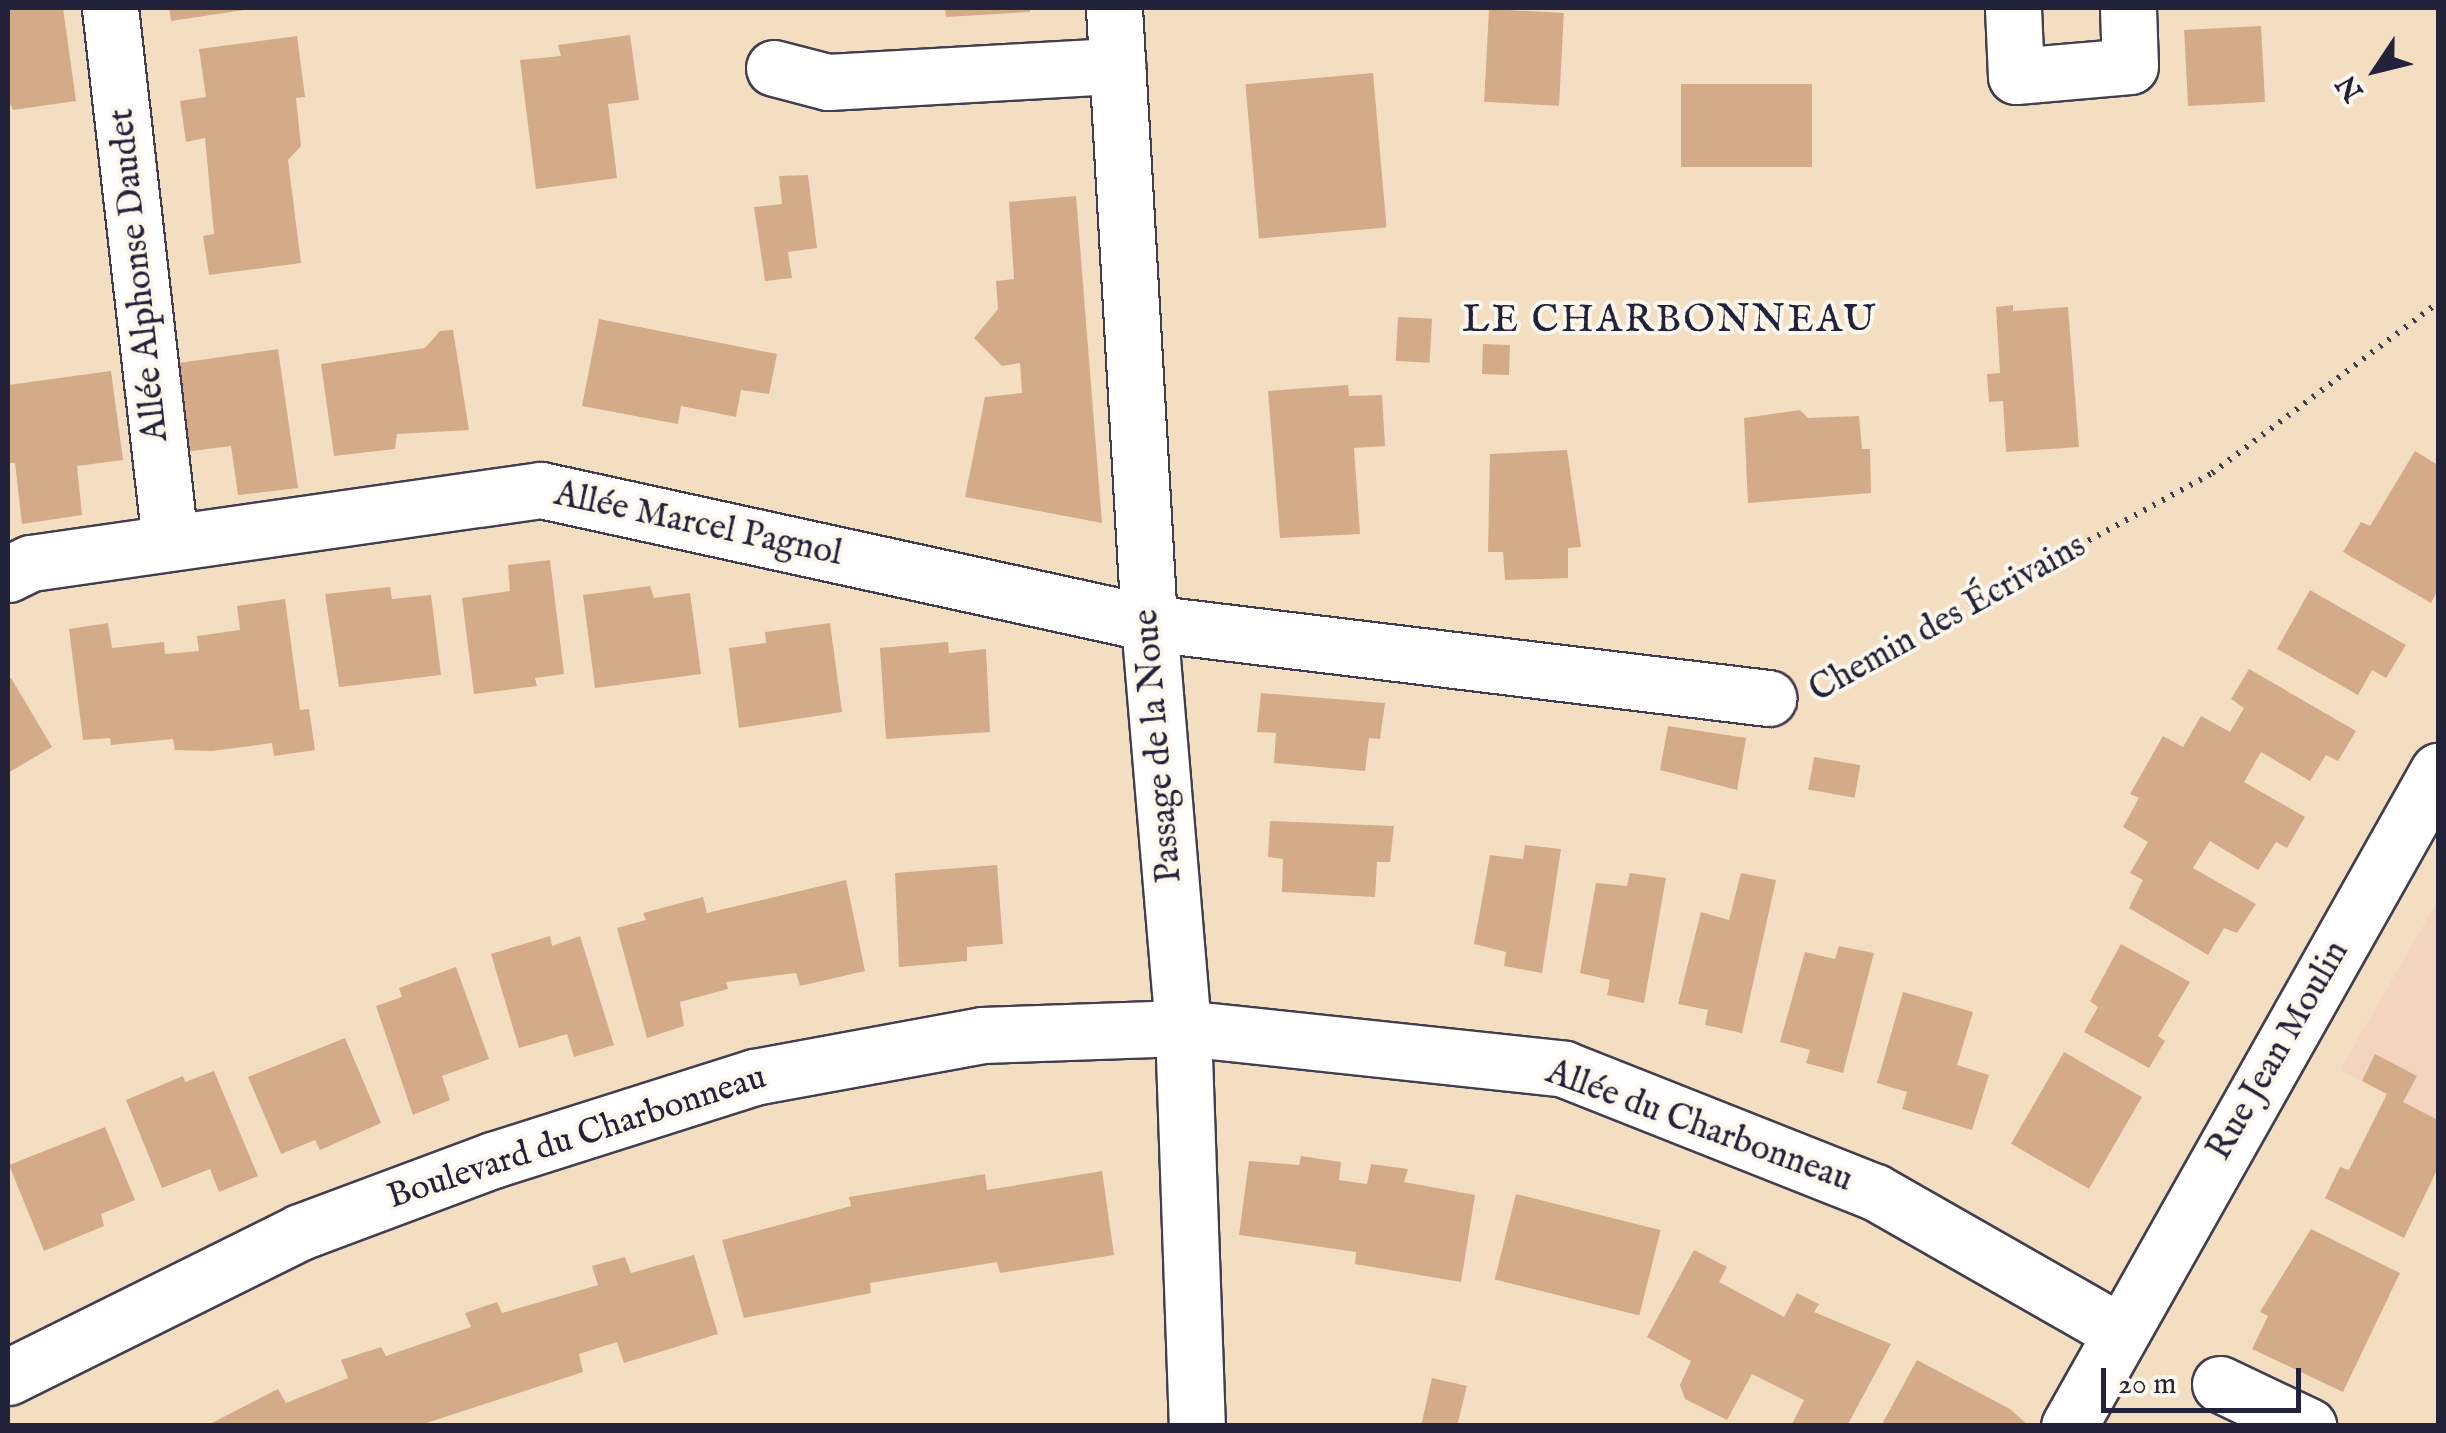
<!DOCTYPE html>
<meta charset="utf-8">
<style>
body{margin:0}
#map{position:relative;width:2446px;height:1433px;overflow:hidden;background:#f4dec2;font-family:"IM FELL English",serif}
div>[style]{position:absolute}
.built>*{inset:0;background:#f3d4be}
.building>*{inset:0;background:#d4ab88;transform-origin:0 0}
.path>*{height:6px;margin-top:-3px;transform-origin:0;background:repeating-linear-gradient(90deg,#423e4f 0 2.5px,transparent 0 10.5px)}
.roads{filter:drop-shadow(2px 0 #423e4f) drop-shadow(-2px 0 #423e4f) drop-shadow(0 2px #423e4f) drop-shadow(0 -2px #423e4f)}
.minor>*{height:55px;margin:-27.5px;padding:0 27.5px;transform-origin:27.5px;border-radius:27.5px;background:#fff}
span{translate:-50% -50%;white-space:nowrap;text-align:center;line-height:1.15;-webkit-text-stroke:8px #fbf7ec;paint-order:stroke}
.street-label{font-size:35px;color:#22223b}
.neighbourhood-label{font-size:38px;color:#22223b;letter-spacing:2.5px}
.frame{position:absolute;inset:0;border:10px solid #22223b;pointer-events:none}
.north{position:absolute;left:2326px;top:20px;width:100px;height:100px;-webkit-text-stroke:8px #fbf7ec;paint-order:stroke;rotate:235deg;font-size:28px;font-weight:700;line-height:40px;text-align:center;color:#22223b}
.north::after{content:'';display:block;margin:auto;width:35px;height:45px;background:#22223b;clip-path:polygon(50% 0,100% 100%,50% 72%,0 100%)}
.scale{position:absolute;left:2101px;top:1368px;width:200px;height:45px;box-sizing:border-box;border:5px solid #22223b;border-top:0;padding-left:12px;font-size:30px;line-height:35px;white-space:nowrap;color:#22223b;-webkit-text-stroke:8px #fbf7ec;paint-order:stroke}
</style>
<div id="map">
<div class="built">
<div style="clip-path:polygon(2438px 900px,2438px 1121px,2340px 1070px)"></div>
</div>
<div class="building">
<div style="clip-path:polygon(8px 8px,63px 8px,76px 101px,13px 110px,8px 100px)"></div>
<div style="clip-path:polygon(169px 8px,244px 8px,244px 10px,171px 21px)"></div>
<div style="clip-path:polygon(945px 8px,1030px 8px,1030px 12px,946px 17px)"></div>
<div style="left:1489px;top:9px;width:75px;height:93px;rotate:3deg"></div>
<div style="left:2261px;top:26px;width:76px;height:77px;rotate:87deg"></div>
<div style="clip-path:polygon(630px 35px,639px 100px,608px 104px,617px 178px,536px 189px,520px 60px,561px 56px,558px 45px)"></div>
<div style="clip-path:polygon(297px 36px,305px 97px,296px 98px,301px 146px,288px 160px,301px 263px,209px 275px,203px 236px,214px 234px,205px 138px,186px 142px,180px 101px,206px 97px,199px 49px)"></div>
<div style="left:1373px;top:73px;width:155px;height:128px;rotate:85deg"></div>
<div style="left:1812px;top:84px;width:83px;height:131px;rotate:90deg"></div>
<div style="clip-path:polygon(808px 175px,817px 248px,788px 252px,792px 278px,765px 281px,754px 207px,782px 204px,779px 176px)"></div>
<div style="clip-path:polygon(1076px 196px,1102px 523px,965px 497px,985px 397px,1022px 393px,1020px 363px,1002px 366px,974px 338px,998px 309px,996px 281px,1014px 279px,1009px 202px)"></div>
<div style="clip-path:polygon(2013px 305px,2013px 311px,2068px 307px,2079px 447px,2006px 452px,2003px 401px,1989px 402px,1987px 374px,2000px 373px,1996px 307px)"></div>
<div style="left:1398px;top:317px;width:34px;height:44px;rotate:3deg"></div>
<div style="clip-path:polygon(599px 319px,777px 354px,769px 394px,741px 390px,736px 417px,681px 406px,678px 424px,582px 406px)"></div>
<div style="clip-path:polygon(453px 330px,469px 430px,397px 434px,395px 449px,334px 456px,321px 364px,425px 348px,440px 331px)"></div>
<div style="left:1483px;top:344px;width:27px;height:30px;rotate:2deg"></div>
<div style="clip-path:polygon(278px 349px,298px 488px,238px 495px,231px 446px,184px 452px,172px 364px)"></div>
<div style="clip-path:polygon(111px 371px,123px 460px,77px 466px,82px 515px,22px 524px,15px 463px,8px 463px,8px 385px)"></div>
<div style="clip-path:polygon(1348px 385px,1349px 396px,1382px 395px,1385px 446px,1354px 448px,1360px 534px,1280px 538px,1268px 391px)"></div>
<div style="clip-path:polygon(1800px 410px,1808px 418px,1859px 416px,1862px 449px,1870px 449px,1871px 493px,1748px 503px,1744px 418px)"></div>
<div style="clip-path:polygon(1567px 450px,1581px 547px,1568px 548px,1568px 578px,1505px 580px,1503px 552px,1488px 552px,1490px 454px)"></div>
<div style="clip-path:polygon(2415px 451px,2438px 465px,2438px 590px,2431px 603px,2343px 552px,2361px 522px,2370px 526px)"></div>
<div style="clip-path:polygon(550px 560px,564px 674px,535px 678px,537px 686px,474px 694px,462px 598px,510px 591px,508px 565px)"></div>
<div style="clip-path:polygon(650px 586px,654px 598px,690px 593px,701px 674px,595px 688px,583px 595px)"></div>
<div style="clip-path:polygon(390px 587px,392px 599px,431px 595px,441px 675px,339px 687px,325px 594px)"></div>
<div style="clip-path:polygon(2310px 590px,2406px 645px,2386px 678px,2372px 670px,2358px 695px,2277px 649px)"></div>
<div style="clip-path:polygon(285px 599px,300px 710px,309px 709px,315px 750px,274px 756px,272px 743px,212px 751px,175px 750px,173px 739px,111px 745px,110px 738px,83px 740px,69px 629px,108px 623px,112px 648px,164px 642px,165px 654px,199px 651px,197px 636px,240px 630px,237px 606px)"></div>
<div style="clip-path:polygon(830px 623px,842px 712px,739px 728px,729px 648px,766px 643px,765px 632px)"></div>
<div style="clip-path:polygon(948px 642px,949px 653px,986px 649px,990px 732px,886px 739px,880px 648px)"></div>
<div style="clip-path:polygon(2249px 669px,2356px 731px,2338px 761px,2326px 755px,2310px 781px,2261px 752px,2244px 782px,2305px 817px,2287px 848px,2276px 842px,2258px 870px,2210px 841px,2193px 868px,2256px 904px,2237px 933px,2224px 928px,2208px 955px,2129px 908px,2143px 880px,2130px 873px,2148px 842px,2123px 827px,2139px 798px,2130px 794px,2163px 736px,2183px 747px,2201px 716px,2230px 732px,2244px 708px,2231px 699px)"></div>
<div style="clip-path:polygon(11px 678px,52px 747px,8px 773px,8px 680px)"></div>
<div style="clip-path:polygon(1261px 693px,1385px 703px,1380px 739px,1369px 738px,1365px 771px,1274px 763px,1276px 733px,1257px 732px)"></div>
<div style="clip-path:polygon(1668px 726px,1746px 738px,1737px 790px,1660px 770px)"></div>
<div style="left:1814px;top:757px;width:47px;height:33px;rotate:10deg"></div>
<div style="clip-path:polygon(1270px 821px,1394px 826px,1390px 862px,1377px 862px,1375px 897px,1282px 892px,1283px 859px,1268px 857px)"></div>
<div style="clip-path:polygon(1525px 845px,1561px 849px,1542px 973px,1504px 966px,1506px 952px,1474px 944px,1490px 855px,1523px 859px)"></div>
<div style="clip-path:polygon(997px 865px,1003px 944px,967px 947px,967px 961px,899px 967px,895px 873px)"></div>
<div style="clip-path:polygon(1630px 873px,1666px 878px,1644px 1003px,1607px 995px,1610px 980px,1580px 973px,1596px 883px,1627px 886px)"></div>
<div style="clip-path:polygon(1741px 873px,1776px 880px,1742px 1033px,1705px 1025px,1708px 1010px,1678px 1004px,1701px 912px,1729px 920px)"></div>
<div style="clip-path:polygon(846px 880px,865px 971px,800px 986px,796px 973px,726px 982px,728px 989px,680px 1002px,684px 1026px,647px 1038px,617px 928px,646px 920px,643px 913px,703px 897px,707px 913px)"></div>
<div style="clip-path:polygon(550px 936px,552px 946px,580px 936px,614px 1045px,574px 1057px,567px 1034px,519px 1048px,491px 954px)"></div>
<div style="clip-path:polygon(2121px 944px,2190px 982px,2158px 1036px,2165px 1041px,2149px 1068px,2084px 1032px,2098px 1007px,2090px 1001px)"></div>
<div style="clip-path:polygon(1839px 946px,1874px 953px,1843px 1073px,1806px 1063px,1810px 1050px,1780px 1042px,1805px 952px,1835px 959px)"></div>
<div style="clip-path:polygon(456px 967px,489px 1059px,442px 1076px,450px 1100px,413px 1115px,376px 1006px,402px 997px,399px 988px)"></div>
<div style="clip-path:polygon(1903px 992px,1973px 1012px,1957px 1065px,1989px 1075px,1972px 1130px,1902px 1109px,1907px 1092px,1877px 1083px)"></div>
<div style="clip-path:polygon(345px 1038px,381px 1123px,320px 1150px,315px 1140px,281px 1154px,248px 1077px)"></div>
<div style="left:2064px;top:1052px;width:90px;height:106px;rotate:30deg"></div>
<div style="clip-path:polygon(2375px 1054px,2417px 1076px,2403px 1102px,2438px 1120px,2438px 1168px,2404px 1238px,2325px 1198px,2340px 1167px,2349px 1170px,2387px 1094px,2362px 1081px)"></div>
<div style="clip-path:polygon(214px 1071px,258px 1176px,219px 1192px,210px 1169px,162px 1188px,126px 1100px,183px 1076px,185px 1082px)"></div>
<div style="clip-path:polygon(105px 1127px,135px 1200px,101px 1214px,104px 1226px,44px 1251px,9px 1165px)"></div>
<div style="clip-path:polygon(1301px 1156px,1341px 1162px,1339px 1180px,1367px 1184px,1371px 1164px,1408px 1169px,1404px 1182px,1475px 1195px,1461px 1282px,1355px 1264px,1356px 1252px,1239px 1235px,1249px 1161px,1299px 1165px)"></div>
<div style="clip-path:polygon(1102px 1171px,1114px 1255px,1000px 1273px,997px 1262px,870px 1283px,871px 1293px,744px 1318px,722px 1240px,851px 1206px,849px 1197px,985px 1174px,987px 1190px)"></div>
<div style="left:1516px;top:1194px;width:149px;height:88px;rotate:14deg"></div>
<div style="clip-path:polygon(2311px 1229px,2400px 1273px,2343px 1392px,2252px 1349px,2268px 1316px,2260px 1312px)"></div>
<div style="clip-path:polygon(1694px 1250px,1727px 1267px,1719px 1282px,1784px 1317px,1797px 1293px,1819px 1304px,1814px 1312px,1891px 1344px,1847px 1426px,1791px 1426px,1804px 1400px,1752px 1374px,1727px 1420px,1685px 1399px,1680px 1385px,1691px 1361px,1647px 1337px)"></div>
<div style="clip-path:polygon(694px 1255px,718px 1334px,624px 1363px,617px 1342px,579px 1354px,583px 1372px,417px 1426px,206px 1426px,278px 1389px,286px 1403px,348px 1378px,341px 1360px,381px 1347px,386px 1356px,471px 1327px,465px 1313px,497px 1302px,502px 1313px,598px 1285px,592px 1266px,625px 1257px,631px 1273px)"></div>
<div style="clip-path:polygon(1917px 1360px,2010px 1409px,2029px 1426px,1881px 1426px)"></div>
<div style="clip-path:polygon(1432px 1378px,1467px 1386px,1457px 1426px,1421px 1426px)"></div>
</div>
<div class="path">
<div style="left:1829px;top:691px;width:132px;rotate:-32deg"></div>
<div style="left:1941px;top:621px;width:309px;rotate:-28.6deg"></div>
<div style="left:2212px;top:473px;width:283px;rotate:-37deg"></div>
</div>
<div class="roads">
<div class="minor">
<div style="left:110px;top:8px;width:537px;rotate:83.59deg"></div>
<div style="left:1114px;top:8px;width:616px;rotate:86.74deg"></div>
<div style="left:1149px;top:623px;width:406px;rotate:85.2deg"></div>
<div style="left:1183px;top:1028px;width:398px;rotate:88deg"></div>
<div style="left:2013px;top:8px;width:68px;rotate:87.5deg"></div>
<div style="left:2016px;top:76px;width:114px;rotate:-5deg"></div>
<div style="left:2130px;top:66px;width:58px;rotate:-92deg"></div>
<div style="left:774px;top:68px;width:56px;rotate:14.5deg"></div>
<div style="left:828px;top:82px;width:290px;rotate:-3.2deg"></div>
<div style="left:8px;top:574px;width:25px;rotate:-26deg"></div>
<div style="left:31px;top:563px;width:515px;rotate:-8.15deg"></div>
<div style="left:541px;top:490px;width:622px;rotate:12.34deg"></div>
<div style="left:1149px;top:623px;width:624px;rotate:6.91deg"></div>
<div style="left:8px;top:1377px;width:326px;rotate:-26.4deg"></div>
<div style="left:300px;top:1232px;width:206px;rotate:-20.5deg"></div>
<div style="left:493px;top:1160px;width:274px;rotate:-17.6deg"></div>
<div style="left:754px;top:1077px;width:232px;rotate:-10.4deg"></div>
<div style="left:982px;top:1035px;width:201px;rotate:-2deg"></div>
<div style="left:1183px;top:1028px;width:383px;rotate:6.1deg"></div>
<div style="left:1564px;top:1069px;width:334px;rotate:21.6deg"></div>
<div style="left:1875px;top:1192px;width:281px;rotate:29.7deg"></div>
<div style="left:2220px;top:1384px;width:98px;rotate:25.5deg"></div>
<div style="left:2069px;top:1426px;width:752px;rotate:-60.6deg"></div>
</div>
</div>
<div class="street-label">
<span style="left:140px;top:275px;rotate:-96deg">Allée Alphonse Daudet</span>
<span style="left:698px;top:525px;rotate:12deg">Allée Marcel Pagnol</span>
<span style="left:1948px;top:619px;rotate:-29deg">Chemin des Écrivains</span>
<span style="left:1159px;top:746px;rotate:-95deg">Passage de la Noue</span>
<span style="left:2279px;top:1051px;rotate:-60deg">Rue Jean Moulin</span>
<span style="left:1699px;top:1127px;rotate:20deg">Allée du Charbonneau</span>
<span style="left:577px;top:1138px;rotate:-18deg">Boulevard du Charbonneau</span>
</div>
<div class="neighbourhood-label">
<span style="left:1670px;top:322px">LE CHARBONNEAU</span>
</div>
<div class="frame"></div>
<div class="north">N</div>
<div class="scale">20 m</div>
</div>
